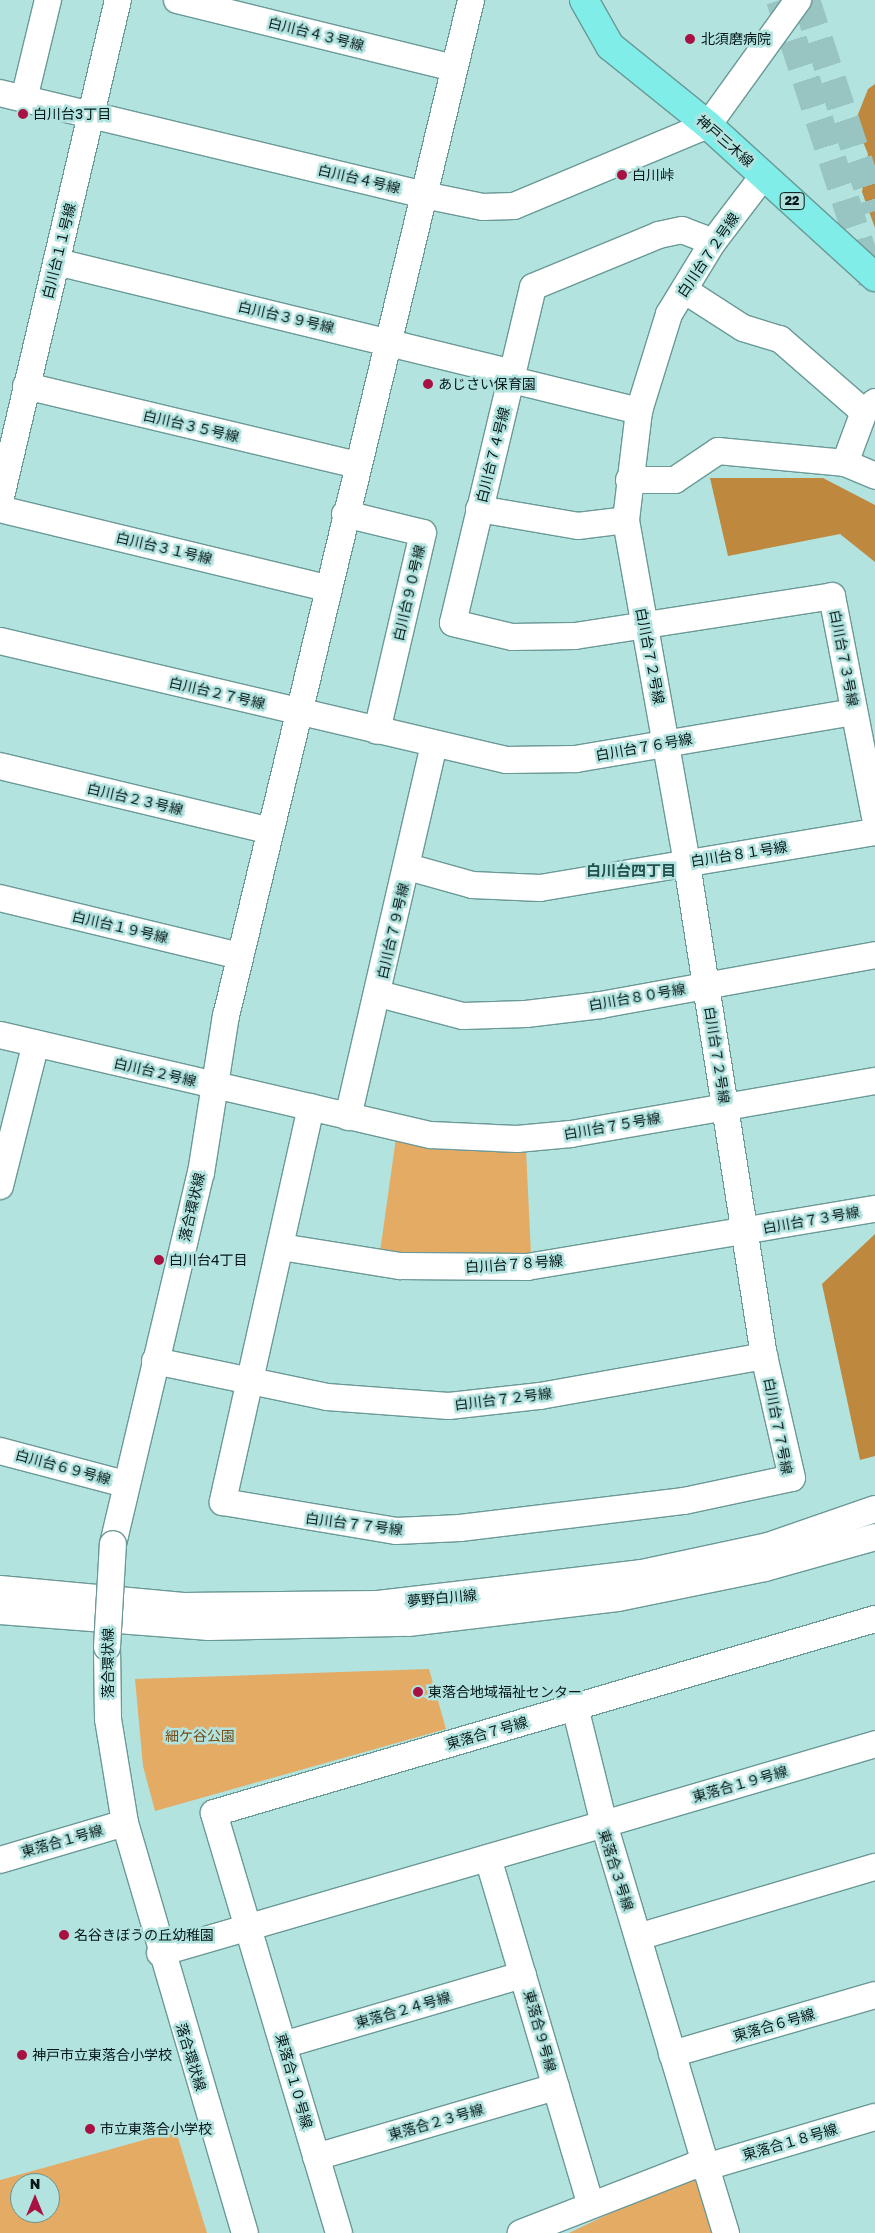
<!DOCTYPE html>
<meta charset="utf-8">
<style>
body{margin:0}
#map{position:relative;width:875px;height:2233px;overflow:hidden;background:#b2e3df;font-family:"Golos Text","Noto Sans JP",sans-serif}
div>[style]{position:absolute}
.green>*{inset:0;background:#e4ab65}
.forest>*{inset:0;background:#bf883f}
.highway-tunnel>*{height:28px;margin-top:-14px;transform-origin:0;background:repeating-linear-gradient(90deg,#98c4c1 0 28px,transparent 0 42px)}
.roads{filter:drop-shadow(1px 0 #6a9996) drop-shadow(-1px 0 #6a9996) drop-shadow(0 1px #6a9996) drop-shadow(0 -1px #6a9996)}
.minor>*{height:26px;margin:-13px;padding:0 13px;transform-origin:13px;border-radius:13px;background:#fff}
.major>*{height:28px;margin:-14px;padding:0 14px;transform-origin:14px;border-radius:14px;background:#80ede9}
.bridges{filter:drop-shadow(1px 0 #6a9996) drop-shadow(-1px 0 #6a9996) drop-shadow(0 1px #6a9996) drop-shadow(0 -1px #6a9996)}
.minor-bridge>*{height:26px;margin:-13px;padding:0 13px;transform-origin:13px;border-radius:13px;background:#fff}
.dots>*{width:14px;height:14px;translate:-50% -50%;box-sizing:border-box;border:2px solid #b2e3df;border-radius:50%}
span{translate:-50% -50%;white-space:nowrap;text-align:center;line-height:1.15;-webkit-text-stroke:5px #b2e3df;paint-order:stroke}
.shield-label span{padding:1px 4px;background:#b2e3df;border:1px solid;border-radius:4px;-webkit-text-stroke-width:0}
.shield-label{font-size:12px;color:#041615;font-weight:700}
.street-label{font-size:14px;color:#041615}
.poi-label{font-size:14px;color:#041615}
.left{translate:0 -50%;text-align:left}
.park-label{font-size:14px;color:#754f1a}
.neighbourhood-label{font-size:15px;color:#23514e;font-weight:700}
.north{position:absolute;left:10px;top:2173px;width:50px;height:50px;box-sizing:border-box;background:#b2e3df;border:1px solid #6c918e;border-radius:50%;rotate:0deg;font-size:14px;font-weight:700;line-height:20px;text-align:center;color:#041615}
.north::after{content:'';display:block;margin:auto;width:18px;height:22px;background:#a81242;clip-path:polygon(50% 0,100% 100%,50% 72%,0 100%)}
</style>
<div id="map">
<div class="green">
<div style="clip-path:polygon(396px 1138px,526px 1150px,531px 1254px,489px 1259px,380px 1252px)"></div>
<div style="clip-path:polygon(429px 1669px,446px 1729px,155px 1811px,143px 1766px,135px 1679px)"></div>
<div style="clip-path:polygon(evenodd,176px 2131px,207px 2233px,0 2233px,0 2180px,176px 2131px,20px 2183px,50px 2183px,50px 2213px,20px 2213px,20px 2183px)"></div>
<div style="clip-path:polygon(697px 2177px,715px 2233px,569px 2233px,621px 2208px)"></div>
</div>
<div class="forest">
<div style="clip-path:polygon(875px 84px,875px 228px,862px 192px,868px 154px,855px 122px,868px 89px)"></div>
<div style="clip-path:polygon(710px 478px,823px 478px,875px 505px,875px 562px,840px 534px,728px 556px)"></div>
<div style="clip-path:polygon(875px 1234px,875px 1456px,860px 1460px,822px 1284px)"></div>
</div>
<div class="highway-tunnel">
<div style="left:780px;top:0;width:296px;rotate:71.9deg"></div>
<div style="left:806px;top:0;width:222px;rotate:71.9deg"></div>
</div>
<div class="roads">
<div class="minor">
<div style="left:177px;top:0;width:285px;rotate:13.8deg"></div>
<div style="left:0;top:93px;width:436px;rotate:13.5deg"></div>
<div style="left:424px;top:195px;width:60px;rotate:11.5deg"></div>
<div style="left:483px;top:207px;width:31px;rotate:-2deg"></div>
<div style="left:514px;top:206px;width:210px;rotate:-22.7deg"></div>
<div style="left:708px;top:125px;width:154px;rotate:-54.2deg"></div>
<div style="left:24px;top:99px;width:102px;rotate:-76.4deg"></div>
<div style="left:713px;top:242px;width:33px;rotate:-159deg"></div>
<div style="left:682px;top:230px;width:24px;rotate:168deg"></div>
<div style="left:659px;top:235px;width:136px;rotate:157.6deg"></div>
<div style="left:533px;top:287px;width:345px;rotate:103.4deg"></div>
<div style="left:453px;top:623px;width:61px;rotate:13.3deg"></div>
<div style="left:512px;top:637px;width:63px;rotate:-0.9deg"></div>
<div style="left:575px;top:636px;width:260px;rotate:-8.8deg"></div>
<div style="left:832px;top:596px;width:225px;rotate:79deg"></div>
<div style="left:57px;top:262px;width:456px;rotate:13.7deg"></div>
<div style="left:500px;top:370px;width:16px;rotate:40deg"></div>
<div style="left:512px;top:380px;width:131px;rotate:13.7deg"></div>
<div style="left:684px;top:290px;width:70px;rotate:32.8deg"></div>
<div style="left:743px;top:328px;width:39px;rotate:17deg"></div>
<div style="left:780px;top:339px;width:111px;rotate:41deg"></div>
<div style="left:26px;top:386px;width:340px;rotate:13.4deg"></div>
<div style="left:845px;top:463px;width:54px;rotate:-69.6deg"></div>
<div style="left:864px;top:412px;width:15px;rotate:-42deg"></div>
<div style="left:629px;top:480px;width:46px"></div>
<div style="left:675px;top:480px;width:52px;rotate:-34deg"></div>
<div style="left:718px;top:451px;width:128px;rotate:5.4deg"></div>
<div style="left:845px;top:463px;width:33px;rotate:23deg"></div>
<div style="left:0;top:501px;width:515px;rotate:-76.75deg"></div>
<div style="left:0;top:509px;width:336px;rotate:13.6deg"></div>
<div style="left:479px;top:509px;width:100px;rotate:9.7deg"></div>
<div style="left:578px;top:526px;width:48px;rotate:-7.1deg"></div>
<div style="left:345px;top:514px;width:80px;rotate:13.7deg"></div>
<div style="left:423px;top:533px;width:203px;rotate:103.1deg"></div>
<div style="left:0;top:641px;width:520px;rotate:13.23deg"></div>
<div style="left:506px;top:760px;width:70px;rotate:-0.8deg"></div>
<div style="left:576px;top:759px;width:282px;rotate:-9.6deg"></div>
<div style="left:0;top:766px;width:278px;rotate:13.5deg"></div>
<div style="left:408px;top:867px;width:66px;rotate:15.7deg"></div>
<div style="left:472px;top:885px;width:68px;rotate:2.5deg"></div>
<div style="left:540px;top:888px;width:340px;rotate:-9.5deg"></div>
<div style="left:0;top:898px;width:247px;rotate:13.6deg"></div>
<div style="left:379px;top:994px;width:87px;rotate:14.7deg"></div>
<div style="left:463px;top:1016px;width:63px;rotate:-1.8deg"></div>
<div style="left:526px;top:1014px;width:76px;rotate:-6.8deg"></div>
<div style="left:601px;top:1005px;width:279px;rotate:-10.3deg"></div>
<div style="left:0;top:1035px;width:442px;rotate:13.1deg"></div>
<div style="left:431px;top:1135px;width:86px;rotate:2.7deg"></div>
<div style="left:517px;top:1139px;width:54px;rotate:-5.3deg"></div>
<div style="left:571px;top:1134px;width:309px;rotate:-9.9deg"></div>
<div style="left:311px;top:1107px;width:405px;rotate:102.6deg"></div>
<div style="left:223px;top:1502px;width:175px;rotate:9.5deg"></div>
<div style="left:396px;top:1531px;width:64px;rotate:-2.7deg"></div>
<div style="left:460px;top:1528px;width:226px;rotate:-6.9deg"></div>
<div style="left:684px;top:1501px;width:110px;rotate:-12deg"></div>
<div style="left:792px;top:1478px;width:125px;rotate:-102.9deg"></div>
<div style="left:348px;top:1117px;width:383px;rotate:-77deg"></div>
<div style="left:0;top:1186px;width:147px;rotate:-75.9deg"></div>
<div style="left:281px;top:1247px;width:121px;rotate:9.1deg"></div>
<div style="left:400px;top:1266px;width:127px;rotate:0.5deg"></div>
<div style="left:527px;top:1267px;width:353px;rotate:-9.5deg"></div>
<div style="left:155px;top:1361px;width:176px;rotate:11.8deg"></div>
<div style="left:327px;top:1397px;width:122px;rotate:4.2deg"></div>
<div style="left:449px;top:1406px;width:92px;rotate:-6.3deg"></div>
<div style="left:540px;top:1396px;width:228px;rotate:-10.1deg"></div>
<div style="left:764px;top:1356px;width:499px;rotate:-98.9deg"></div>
<div style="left:687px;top:863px;width:348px;rotate:-100.1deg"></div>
<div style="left:626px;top:520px;width:110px;rotate:-83.2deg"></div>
<div style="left:639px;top:411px;width:102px;rotate:-72.8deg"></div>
<div style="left:669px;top:314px;width:84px;rotate:-58.6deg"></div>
<div style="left:713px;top:242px;width:84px;rotate:-52.7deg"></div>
<div style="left:0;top:1451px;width:129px;rotate:14.8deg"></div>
<div style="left:113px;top:1544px;width:381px;rotate:-76.7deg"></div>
<div style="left:201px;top:1173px;width:159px;rotate:-81deg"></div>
<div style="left:226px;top:1016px;width:1045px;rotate:-76.44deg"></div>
<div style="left:0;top:1589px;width:184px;rotate:5.3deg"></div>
<div style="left:183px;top:1606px;width:195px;rotate:-0.6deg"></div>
<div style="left:378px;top:1604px;width:266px;rotate:-6.7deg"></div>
<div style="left:642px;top:1573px;width:129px;rotate:-12.1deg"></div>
<div style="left:768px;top:1546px;width:113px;rotate:-19.1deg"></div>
<div style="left:0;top:1611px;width:210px;rotate:4.4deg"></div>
<div style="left:209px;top:1627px;width:199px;rotate:-1.2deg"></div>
<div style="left:408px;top:1623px;width:211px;rotate:-6.8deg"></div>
<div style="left:618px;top:1598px;width:150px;rotate:-11.5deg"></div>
<div style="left:765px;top:1568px;width:114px;rotate:-15.7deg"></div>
<div style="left:107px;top:1647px;width:72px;rotate:89.2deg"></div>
<div style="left:108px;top:1719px;width:105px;rotate:80.7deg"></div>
<div style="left:125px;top:1823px;width:427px;rotate:73.7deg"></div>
<div style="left:575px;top:1707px;width:121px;rotate:76.1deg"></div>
<div style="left:604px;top:1824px;width:283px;rotate:-16.4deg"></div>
<div style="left:488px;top:1858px;width:362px;rotate:73.5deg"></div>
<div style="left:0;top:1860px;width:130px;rotate:-16.5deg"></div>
<div style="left:638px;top:1937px;width:247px;rotate:-16.5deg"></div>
<div style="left:160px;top:1953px;width:462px;rotate:-16.2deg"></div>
<div style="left:604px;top:1824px;width:358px;rotate:73.4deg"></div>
<div style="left:706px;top:2167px;width:13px;rotate:-176deg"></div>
<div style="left:693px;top:2166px;width:185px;rotate:158.7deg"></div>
<div style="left:283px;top:2045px;width:250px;rotate:-16.3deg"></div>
<div style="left:672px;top:2054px;width:211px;rotate:-16.2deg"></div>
<div style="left:316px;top:2157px;width:250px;rotate:-16.3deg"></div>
<div style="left:339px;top:2233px;width:438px;rotate:-106.6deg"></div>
<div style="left:214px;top:1813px;width:689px;rotate:-16.36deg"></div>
<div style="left:726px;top:2233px;width:69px;rotate:-106.9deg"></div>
<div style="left:706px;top:2167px;width:176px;rotate:-16.5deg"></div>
</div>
<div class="major">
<div style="left:584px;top:0;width:53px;rotate:60.5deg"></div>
<div style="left:610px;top:46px;width:126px;rotate:38.9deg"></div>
<div style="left:708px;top:125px;width:226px;rotate:42.3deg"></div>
</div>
</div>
<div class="bridges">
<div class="minor-bridge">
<div style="left:107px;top:1647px;width:103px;rotate:-86.7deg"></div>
</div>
</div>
<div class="dots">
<div style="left:690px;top:39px;background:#a81242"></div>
<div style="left:23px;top:114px;background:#a81242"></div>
<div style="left:622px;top:175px;background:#a81242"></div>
<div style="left:428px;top:384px;background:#a81242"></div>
<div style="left:159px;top:1260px;background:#a81242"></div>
<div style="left:418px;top:1692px;background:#a81242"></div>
<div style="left:64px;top:1935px;background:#a81242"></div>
<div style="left:22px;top:2055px;background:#a81242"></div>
<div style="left:90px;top:2129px;background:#a81242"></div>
</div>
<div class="shield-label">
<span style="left:792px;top:201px">22</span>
</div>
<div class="street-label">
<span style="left:316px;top:34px;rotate:14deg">白川台４３号線</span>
<span style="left:725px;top:141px;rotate:41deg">神戸三木線</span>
<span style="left:359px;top:179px;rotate:13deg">白川台４号線</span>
<span style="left:59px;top:251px;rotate:-76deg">白川台１１号線</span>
<span style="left:708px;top:255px;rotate:-56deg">白川台７２号線</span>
<span style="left:286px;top:317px;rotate:13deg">白川台３９号線</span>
<span style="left:191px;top:426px;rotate:13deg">白川台３５号線</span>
<span style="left:493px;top:455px;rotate:-76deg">白川台７４号線</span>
<span style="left:164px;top:548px;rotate:13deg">白川台３１号線</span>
<span style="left:409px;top:593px;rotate:-77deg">白川台９０号線</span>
<span style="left:650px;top:656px;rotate:79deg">白川台７２号線</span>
<span style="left:844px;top:658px;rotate:79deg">白川台７３号線</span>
<span style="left:217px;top:693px;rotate:13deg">白川台２７号線</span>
<span style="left:644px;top:747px;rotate:-10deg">白川台７６号線</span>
<span style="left:135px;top:799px;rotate:13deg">白川台２３号線</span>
<span style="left:739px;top:854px;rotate:-9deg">白川台８１号線</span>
<span style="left:120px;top:927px;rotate:13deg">白川台１９号線</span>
<span style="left:393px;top:931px;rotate:-77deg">白川台７９号線</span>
<span style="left:637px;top:997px;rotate:-10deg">白川台８０号線</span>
<span style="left:717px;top:1055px;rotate:81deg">白川台７２号線</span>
<span style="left:155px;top:1072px;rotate:13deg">白川台２号線</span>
<span style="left:612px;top:1126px;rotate:-10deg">白川台７５号線</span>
<span style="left:192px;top:1207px;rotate:-77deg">落合環状線</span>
<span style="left:811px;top:1220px;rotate:-10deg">白川台７３号線</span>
<span style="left:514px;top:1264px;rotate:-4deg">白川台７８号線</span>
<span style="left:503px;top:1399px;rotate:-7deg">白川台７２号線</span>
<span style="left:778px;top:1426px;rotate:79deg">白川台７７号線</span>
<span style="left:63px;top:1467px;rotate:15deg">白川台６９号線</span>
<span style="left:354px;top:1524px;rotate:7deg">白川台７７号線</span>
<span style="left:442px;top:1598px;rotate:-5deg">夢野白川線</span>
<span style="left:108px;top:1663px;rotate:-90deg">落合環状線</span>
<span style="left:487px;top:1733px;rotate:-16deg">東落合７号線</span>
<span style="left:740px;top:1784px;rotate:-16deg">東落合１９号線</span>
<span style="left:62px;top:1841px;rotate:-16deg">東落合１号線</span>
<span style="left:616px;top:1870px;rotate:72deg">東落合３号線</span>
<span style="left:403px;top:2010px;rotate:-16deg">東落合２４号線</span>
<span style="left:774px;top:2025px;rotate:-16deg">東落合６号線</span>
<span style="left:540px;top:2031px;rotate:74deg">東落合９号線</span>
<span style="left:191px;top:2057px;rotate:73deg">落合環状線</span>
<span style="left:294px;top:2081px;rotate:74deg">東落合１０号線</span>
<span style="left:436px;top:2122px;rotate:-16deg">東落合２３号線</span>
<span style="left:790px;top:2142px;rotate:-16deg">東落合１８号線</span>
</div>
<div class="poi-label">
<span class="left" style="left:701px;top:39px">北須磨病院</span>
<span class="left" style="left:33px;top:114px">白川台3丁目</span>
<span class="left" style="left:632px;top:175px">白川峠</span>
<span class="left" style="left:438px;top:384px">あじさい保育園</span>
<span class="left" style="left:169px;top:1260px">白川台4丁目</span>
<span class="left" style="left:428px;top:1692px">東落合地域福祉センター</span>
<span class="left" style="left:74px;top:1935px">名谷きぼうの丘幼稚園</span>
<span class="left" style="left:32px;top:2055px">神戸市立東落合小学校</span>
<span class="left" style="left:100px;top:2129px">市立東落合小学校</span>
</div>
<div class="park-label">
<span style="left:200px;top:1736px">細ケ谷公園</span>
</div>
<div class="neighbourhood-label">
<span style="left:631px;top:871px">白川台四丁目</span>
</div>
<div class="north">N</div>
</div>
